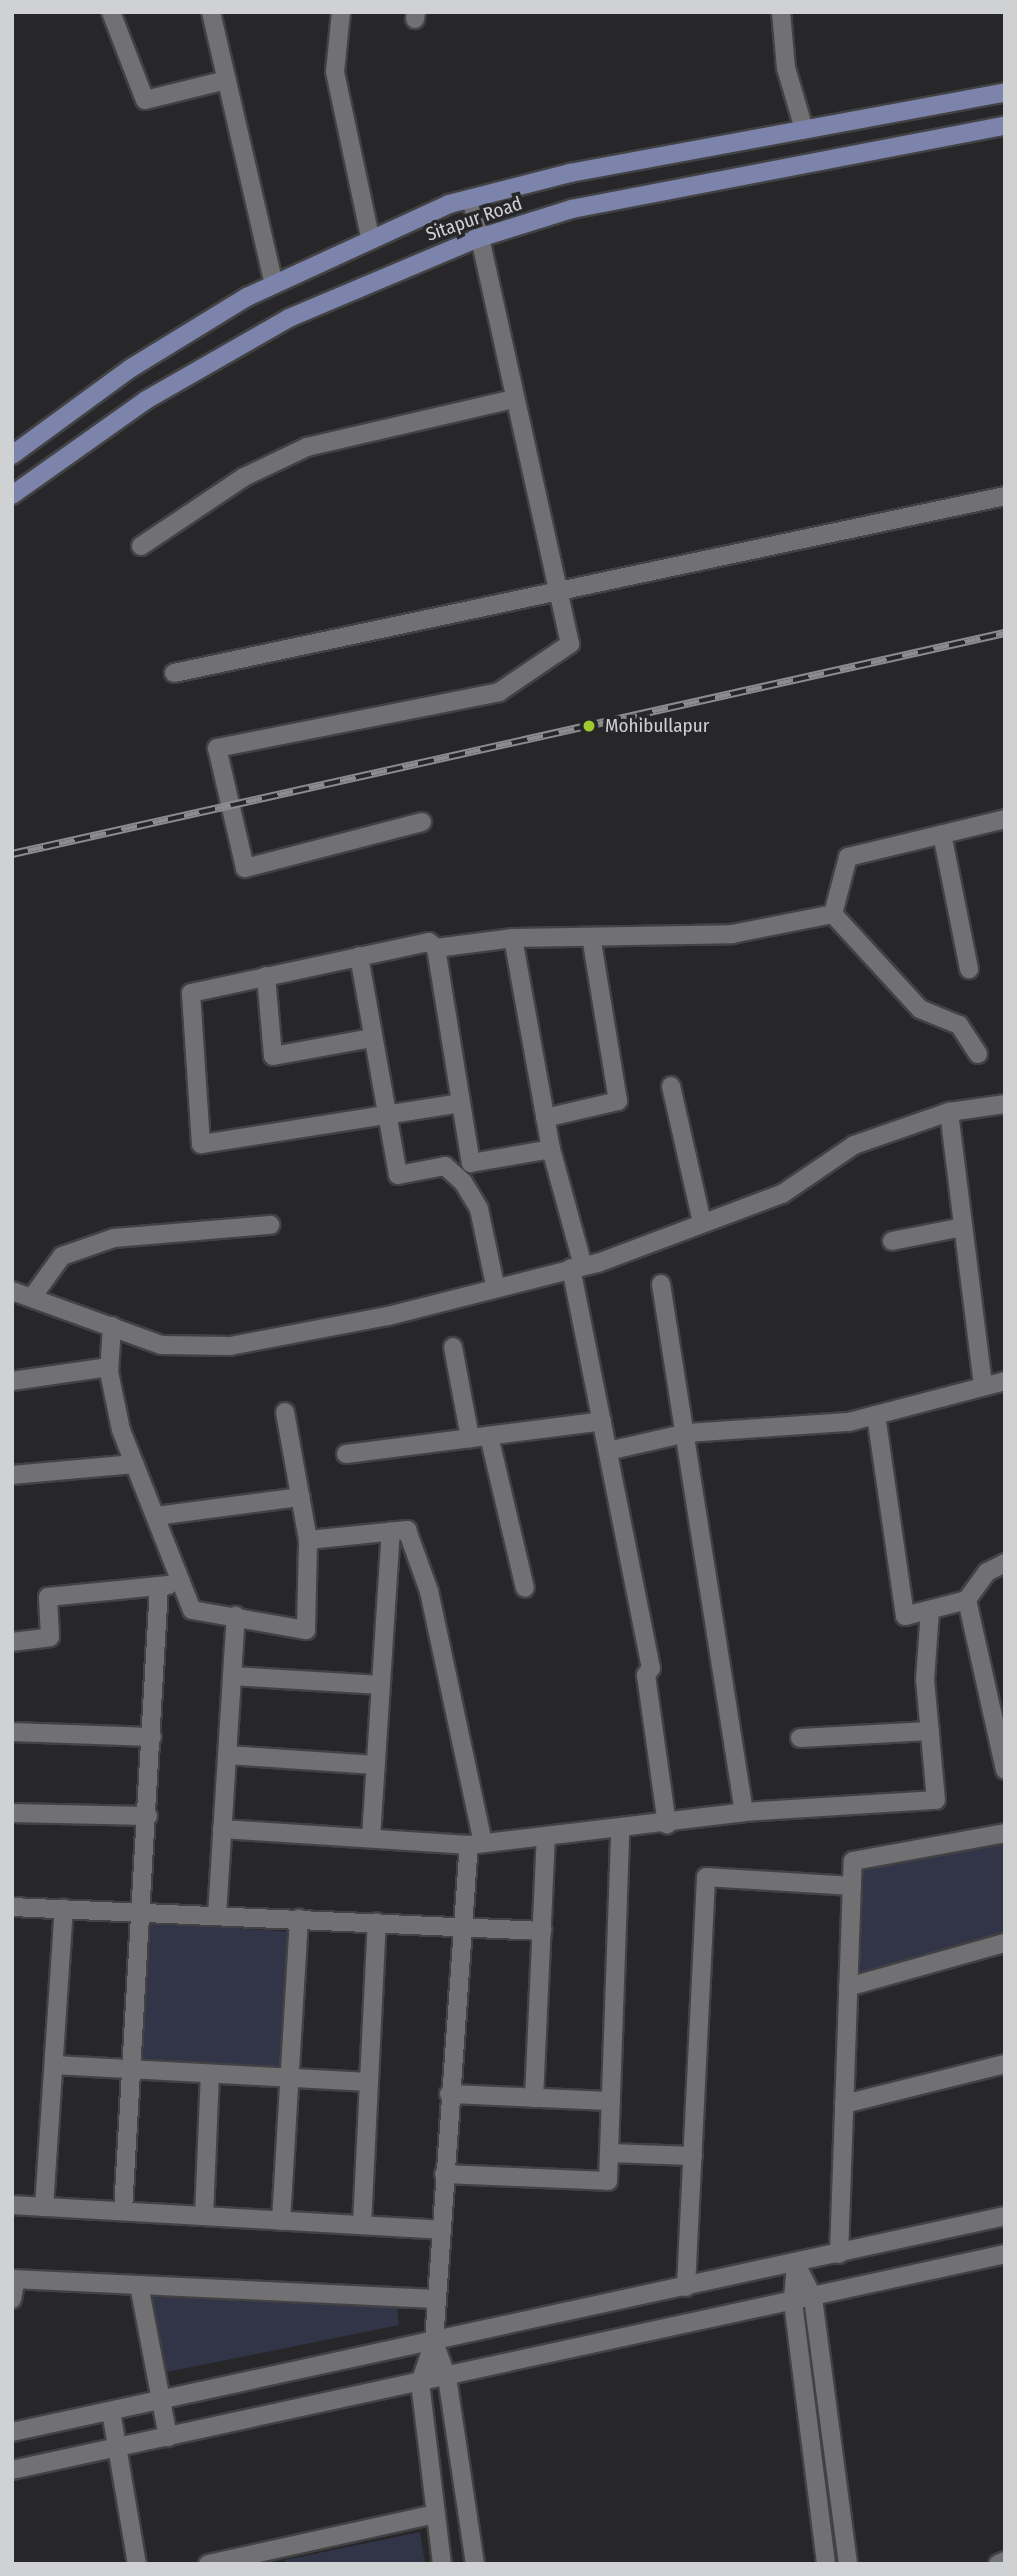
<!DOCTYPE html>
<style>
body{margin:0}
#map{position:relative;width:1017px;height:2576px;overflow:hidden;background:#272729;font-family:"Fira Sans Condensed",sans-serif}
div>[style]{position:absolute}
.green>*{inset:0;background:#323548;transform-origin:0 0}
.roads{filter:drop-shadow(2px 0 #424244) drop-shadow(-2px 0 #424244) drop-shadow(0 2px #424244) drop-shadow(0 -2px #424244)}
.minor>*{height:18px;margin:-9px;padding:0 9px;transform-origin:9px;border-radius:9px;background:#717174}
.major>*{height:18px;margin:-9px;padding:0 9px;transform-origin:9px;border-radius:9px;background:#7c84ac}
.rail>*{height:8px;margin-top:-4px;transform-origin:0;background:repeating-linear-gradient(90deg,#272729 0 16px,#8b8c8d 0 32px);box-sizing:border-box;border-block:2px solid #8b8c8d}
.dots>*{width:19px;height:19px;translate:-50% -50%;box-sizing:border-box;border:4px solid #272729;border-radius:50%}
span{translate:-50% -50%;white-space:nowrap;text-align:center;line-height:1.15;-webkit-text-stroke:7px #272729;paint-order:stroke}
.street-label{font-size:19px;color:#d0d1d2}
.poi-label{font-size:19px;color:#d0d1d2}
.left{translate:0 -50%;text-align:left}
.frame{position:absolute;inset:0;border:14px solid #d0d1d2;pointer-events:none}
</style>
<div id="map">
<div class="green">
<div style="clip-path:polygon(1005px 1843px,1005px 1935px,860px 1972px,863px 1869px)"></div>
<div style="left:150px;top:1922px;width:141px;height:140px;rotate:4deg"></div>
<div style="clip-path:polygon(149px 2297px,397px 2307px,399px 2325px,167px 2372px)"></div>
<div style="clip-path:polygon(420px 2532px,425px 2564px,285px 2564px,285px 2560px)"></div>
</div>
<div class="roads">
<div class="minor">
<div style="left:111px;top:12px;width:94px;rotate:68.9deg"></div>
<div style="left:145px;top:100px;width:84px;rotate:-13.7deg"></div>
<div style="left:211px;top:12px;width:279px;rotate:77deg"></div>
<div style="left:341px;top:12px;width:60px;rotate:95.7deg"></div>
<div style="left:335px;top:72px;width:169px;rotate:78deg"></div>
<div style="left:781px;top:12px;width:56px;rotate:84.9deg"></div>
<div style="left:786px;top:68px;width:64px;rotate:73.6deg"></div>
<div style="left:415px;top:19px;width:7px;rotate:-82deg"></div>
<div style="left:141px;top:546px;width:124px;rotate:-33.8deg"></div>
<div style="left:244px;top:477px;width:70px;rotate:-25.5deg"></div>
<div style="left:307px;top:447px;width:212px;rotate:-13.1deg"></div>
<div style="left:174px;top:673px;width:850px;rotate:-12.02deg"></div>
<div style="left:422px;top:822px;width:183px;rotate:165.4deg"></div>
<div style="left:245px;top:868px;width:123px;rotate:-103.1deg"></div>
<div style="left:217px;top:748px;width:288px;rotate:-11.2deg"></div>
<div style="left:499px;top:692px;width:86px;rotate:-34.1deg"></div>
<div style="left:570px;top:644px;width:456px;rotate:-102.5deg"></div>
<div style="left:942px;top:834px;width:138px;rotate:78.7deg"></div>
<div style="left:513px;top:938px;width:214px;rotate:79.8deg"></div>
<div style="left:551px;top:1149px;width:121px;rotate:74.7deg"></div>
<div style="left:436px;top:948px;width:218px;rotate:80.8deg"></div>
<div style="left:471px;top:1163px;width:81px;rotate:-9.9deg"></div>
<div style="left:359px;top:956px;width:222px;rotate:79.9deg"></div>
<div style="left:398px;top:1175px;width:48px;rotate:-10.8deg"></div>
<div style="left:445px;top:1166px;width:24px;rotate:42deg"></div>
<div style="left:463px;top:1182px;width:31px;rotate:59deg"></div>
<div style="left:479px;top:1209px;width:78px;rotate:78.1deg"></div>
<div style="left:266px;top:976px;width:80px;rotate:85deg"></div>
<div style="left:273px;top:1056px;width:101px;rotate:-10.3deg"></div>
<div style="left:978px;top:1054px;width:35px;rotate:-123deg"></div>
<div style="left:959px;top:1025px;width:42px;rotate:-157.7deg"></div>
<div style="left:920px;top:1009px;width:129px;rotate:-132.5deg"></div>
<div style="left:833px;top:914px;width:59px;rotate:-75.3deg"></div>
<div style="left:848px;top:857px;width:162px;rotate:-13.6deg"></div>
<div style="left:671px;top:1086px;width:139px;rotate:77.2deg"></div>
<div style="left:461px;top:1103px;width:263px;rotate:171deg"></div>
<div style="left:201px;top:1144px;width:151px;rotate:-93.8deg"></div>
<div style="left:191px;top:993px;width:243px;rotate:-12.1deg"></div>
<div style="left:429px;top:942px;width:9px;rotate:41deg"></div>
<div style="left:436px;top:948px;width:78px;rotate:-7.4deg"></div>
<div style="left:513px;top:938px;width:219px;rotate:-1deg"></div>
<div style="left:732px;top:934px;width:103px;rotate:-11.2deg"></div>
<div style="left:949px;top:1112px;width:276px;rotate:82.9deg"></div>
<div style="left:545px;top:1118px;width:75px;rotate:-13.1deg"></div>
<div style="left:618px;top:1101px;width:166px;rotate:-99.3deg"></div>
<div style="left:892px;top:1241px;width:72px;rotate:-11.2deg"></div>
<div style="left:571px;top:1268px;width:408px;rotate:78.7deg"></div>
<div style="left:651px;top:1668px;width:9px;rotate:126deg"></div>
<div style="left:646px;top:1675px;width:151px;rotate:82deg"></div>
<div style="left:661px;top:1284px;width:534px;rotate:81.07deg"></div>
<div style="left:12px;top:1291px;width:158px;rotate:19.9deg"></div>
<div style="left:161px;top:1345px;width:69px;rotate:0.8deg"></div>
<div style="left:230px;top:1346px;width:161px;rotate:-10.8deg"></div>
<div style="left:388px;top:1316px;width:217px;rotate:-14.2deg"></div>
<div style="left:598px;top:1263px;width:197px;rotate:-20.6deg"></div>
<div style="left:782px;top:1194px;width:87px;rotate:-34.2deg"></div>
<div style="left:854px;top:1145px;width:101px;rotate:-19.2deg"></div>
<div style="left:949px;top:1112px;width:57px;rotate:-8.1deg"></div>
<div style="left:33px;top:1296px;width:49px;rotate:-54.1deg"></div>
<div style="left:62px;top:1256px;width:55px;rotate:-19.1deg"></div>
<div style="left:114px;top:1238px;width:157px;rotate:-4.8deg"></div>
<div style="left:112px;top:1326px;width:46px;rotate:93.7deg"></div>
<div style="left:109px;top:1372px;width:59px;rotate:78.3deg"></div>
<div style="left:121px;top:1430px;width:193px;rotate:68.5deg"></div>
<div style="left:192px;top:1610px;width:116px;rotate:10deg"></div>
<div style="left:306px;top:1630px;width:90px;rotate:-88.7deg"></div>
<div style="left:308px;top:1540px;width:130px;rotate:-100.2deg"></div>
<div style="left:453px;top:1347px;width:93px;rotate:79.4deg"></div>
<div style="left:12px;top:1381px;width:98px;rotate:-8.2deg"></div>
<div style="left:876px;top:1415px;width:203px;rotate:81.8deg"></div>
<div style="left:905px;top:1616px;width:64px;rotate:-14.5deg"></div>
<div style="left:489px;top:1436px;width:156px;rotate:76.7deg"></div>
<div style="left:608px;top:1451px;width:81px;rotate:-12.8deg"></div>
<div style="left:687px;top:1433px;width:162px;rotate:-3.9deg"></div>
<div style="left:849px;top:1422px;width:161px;rotate:-14.7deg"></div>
<div style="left:346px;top:1454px;width:258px;rotate:-7.3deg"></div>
<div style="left:12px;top:1475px;width:123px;rotate:-5.1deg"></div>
<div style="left:156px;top:1516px;width:146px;rotate:-7.5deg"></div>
<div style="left:308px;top:1540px;width:100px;rotate:-5.8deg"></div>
<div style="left:407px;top:1530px;width:65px;rotate:70.2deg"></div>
<div style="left:429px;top:1591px;width:257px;rotate:77.9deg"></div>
<div style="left:1005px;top:1563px;width:20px;rotate:153deg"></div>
<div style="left:987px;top:1572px;width:34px;rotate:126deg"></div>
<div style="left:967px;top:1600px;width:174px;rotate:77.4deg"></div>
<div style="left:12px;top:1642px;width:38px;rotate:-7deg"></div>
<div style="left:50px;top:1637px;width:40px;rotate:-92.9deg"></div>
<div style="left:48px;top:1597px;width:121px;rotate:-5.7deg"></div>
<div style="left:232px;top:1676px;width:149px;rotate:3.5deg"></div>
<div style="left:12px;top:1732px;width:140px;rotate:2deg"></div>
<div style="left:800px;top:1738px;width:130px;rotate:-3.1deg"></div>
<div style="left:227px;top:1755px;width:148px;rotate:3.9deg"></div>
<div style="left:12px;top:1813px;width:136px;rotate:1.3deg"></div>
<div style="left:222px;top:1829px;width:248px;rotate:3.7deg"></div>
<div style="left:469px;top:1845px;width:277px;rotate:-6.8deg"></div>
<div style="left:744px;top:1812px;width:192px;rotate:-3.6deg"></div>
<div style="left:936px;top:1800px;width:121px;rotate:-95.2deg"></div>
<div style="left:925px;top:1680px;width:69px;rotate:-85.9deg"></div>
<div style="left:371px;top:1838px;width:307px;rotate:-86.3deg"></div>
<div style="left:12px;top:1907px;width:531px;rotate:2.59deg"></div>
<div style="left:217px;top:1915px;width:300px;rotate:-86.4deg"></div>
<div style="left:848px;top:1987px;width:163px;rotate:-15.7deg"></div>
<div style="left:54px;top:2065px;width:315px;rotate:3.1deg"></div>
<div style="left:449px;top:2094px;width:162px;rotate:2.5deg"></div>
<div style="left:534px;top:2098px;width:262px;rotate:-87.4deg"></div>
<div style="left:844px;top:2104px;width:166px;rotate:-14deg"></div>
<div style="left:609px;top:2153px;width:84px;rotate:2deg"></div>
<div style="left:444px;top:2174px;width:164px;rotate:2.4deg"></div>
<div style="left:608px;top:2181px;width:352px;rotate:-88deg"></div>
<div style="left:12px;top:2205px;width:429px;rotate:3.3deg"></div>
<div style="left:44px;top:2207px;width:299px;rotate:-86.2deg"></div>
<div style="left:123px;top:2211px;width:626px;rotate:-86.7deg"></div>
<div style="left:204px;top:2216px;width:142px;rotate:-87.6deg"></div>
<div style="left:281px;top:2221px;width:303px;rotate:-86.6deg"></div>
<div style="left:362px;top:2225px;width:303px;rotate:-87.2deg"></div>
<div style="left:839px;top:2254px;width:393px;rotate:-88deg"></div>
<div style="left:853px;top:1861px;width:155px;rotate:-10.4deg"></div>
<div style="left:796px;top:2264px;width:38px;rotate:63deg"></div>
<div style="left:813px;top:2298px;width:268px;rotate:82.5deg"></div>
<div style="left:796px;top:2264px;width:38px;rotate:95deg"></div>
<div style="left:793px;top:2302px;width:264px;rotate:82.8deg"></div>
<div style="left:12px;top:2279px;width:424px;rotate:2.7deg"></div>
<div style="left:139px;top:2285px;width:155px;rotate:79.2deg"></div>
<div style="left:686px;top:2287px;width:410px;rotate:-87.2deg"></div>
<div style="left:706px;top:1877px;width:146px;rotate:3.5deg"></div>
<div style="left:12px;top:2299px;width:20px;rotate:-79deg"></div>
<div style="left:434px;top:2342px;width:37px;rotate:70deg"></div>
<div style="left:447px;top:2377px;width:189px;rotate:81.5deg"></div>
<div style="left:111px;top:2411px;width:155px;rotate:80.4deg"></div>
<div style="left:12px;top:2432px;width:1016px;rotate:-12.27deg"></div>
<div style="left:12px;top:2470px;width:1016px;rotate:-12.27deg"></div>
<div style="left:208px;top:2564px;width:233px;rotate:-12.4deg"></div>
<div style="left:442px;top:2564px;width:182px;rotate:-96.9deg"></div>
<div style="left:420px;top:2383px;width:43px;rotate:-71.1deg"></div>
<div style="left:434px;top:2342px;width:498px;rotate:-86deg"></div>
<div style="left:998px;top:2564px;width:8px;rotate:-23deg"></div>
</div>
<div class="major">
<div style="left:12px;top:455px;width:147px;rotate:-36.2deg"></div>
<div style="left:131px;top:368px;width:136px;rotate:-31.5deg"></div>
<div style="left:247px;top:297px;width:222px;rotate:-24.7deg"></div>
<div style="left:449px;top:204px;width:125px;rotate:-14.4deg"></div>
<div style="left:570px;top:173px;width:442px;rotate:-10.5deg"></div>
<div style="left:12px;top:495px;width:164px;rotate:-35.3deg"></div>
<div style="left:146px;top:400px;width:165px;rotate:-29.8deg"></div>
<div style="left:289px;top:318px;width:203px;rotate:-22.9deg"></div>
<div style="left:476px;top:239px;width:101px;rotate:-17.4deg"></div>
<div style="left:572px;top:209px;width:441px;rotate:-10.9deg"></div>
</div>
</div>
<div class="rail">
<div style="left:12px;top:854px;width:1017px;rotate:-12.55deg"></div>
</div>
<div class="dots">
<div style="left:589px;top:726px;background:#9dca30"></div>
</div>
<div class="street-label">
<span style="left:474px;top:219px;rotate:-19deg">Sitapur Road</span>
</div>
<div class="poi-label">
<span class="left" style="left:605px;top:726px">Mohibullapur</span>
</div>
<div class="frame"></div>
</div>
